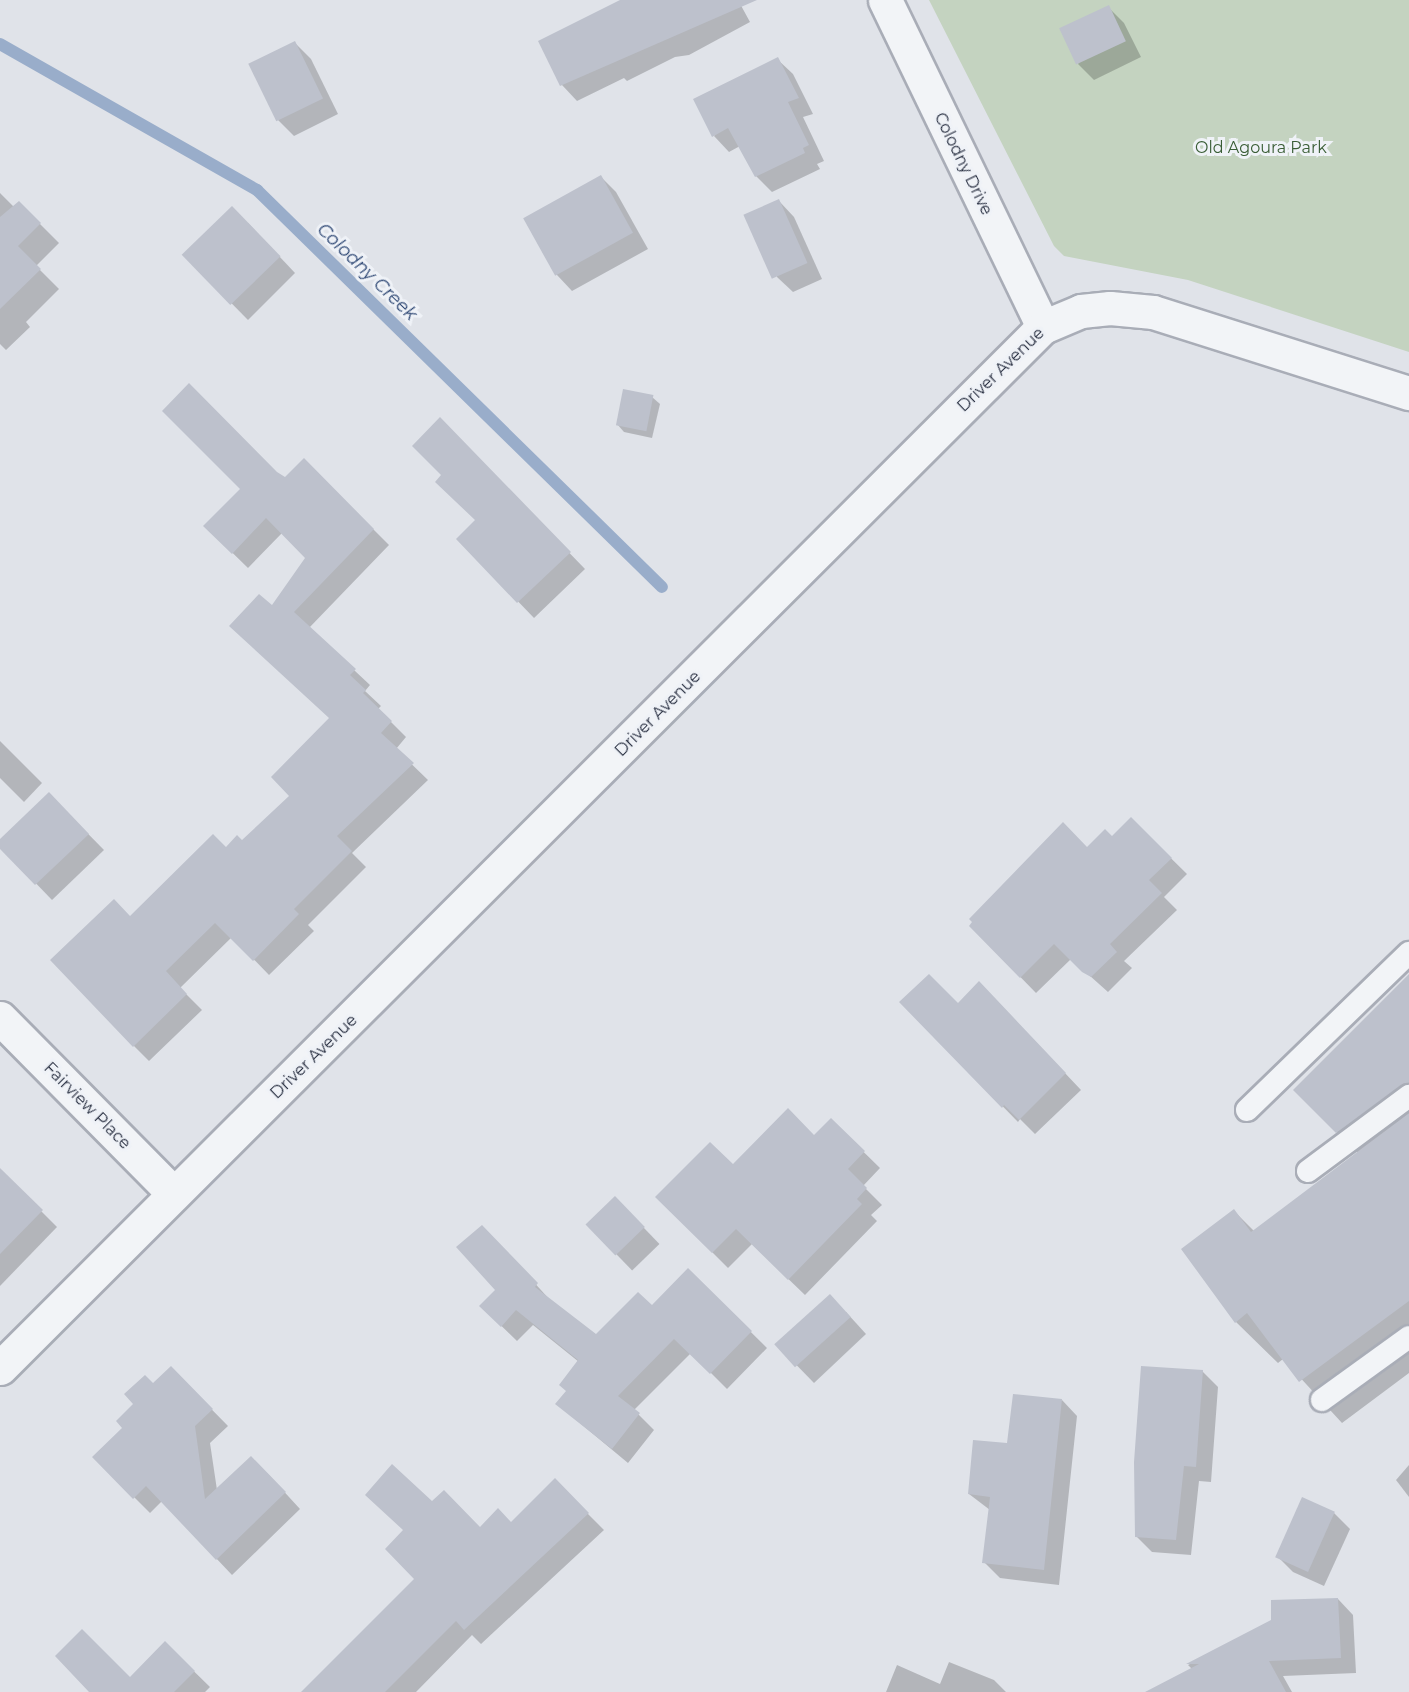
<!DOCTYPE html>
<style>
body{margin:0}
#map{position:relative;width:1409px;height:1692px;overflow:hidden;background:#e0e3e9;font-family:Montserrat,sans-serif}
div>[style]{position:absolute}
.green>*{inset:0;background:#c4d3c0}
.shadow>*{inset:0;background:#0003;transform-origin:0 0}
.stream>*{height:12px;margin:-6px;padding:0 6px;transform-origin:6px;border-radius:6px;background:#99adca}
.building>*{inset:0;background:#bdc1cc;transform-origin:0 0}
.roads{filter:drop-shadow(2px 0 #a9adb7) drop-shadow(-2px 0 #a9adb7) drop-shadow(0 2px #a9adb7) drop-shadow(0 -2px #a9adb7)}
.service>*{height:22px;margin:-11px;padding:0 11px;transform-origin:11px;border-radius:11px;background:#f2f4f7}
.minor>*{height:33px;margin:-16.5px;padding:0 16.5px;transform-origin:16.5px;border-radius:16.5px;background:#f2f4f7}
.tertiary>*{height:33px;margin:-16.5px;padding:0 16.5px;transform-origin:16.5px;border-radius:16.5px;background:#f2f4f7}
span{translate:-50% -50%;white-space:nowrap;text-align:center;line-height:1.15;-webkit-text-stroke:6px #eff2f7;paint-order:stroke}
.park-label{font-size:16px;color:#395d35}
.street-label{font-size:16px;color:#282f41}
.water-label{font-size:18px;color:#314a76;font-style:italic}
</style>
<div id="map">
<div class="green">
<div style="clip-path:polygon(929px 0,1409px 0,1409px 352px,1188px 280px,1064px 256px,1054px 246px)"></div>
</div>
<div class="shadow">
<div style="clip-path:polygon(623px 0,738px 0,750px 22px,689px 55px,675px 57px,627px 81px,624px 78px,577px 101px,562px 85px,540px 42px)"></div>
<div style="clip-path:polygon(1108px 7px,1124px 23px,1141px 57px,1094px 80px,1078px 64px)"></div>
<div style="clip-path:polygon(295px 43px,311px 59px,338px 114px,294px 136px,278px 120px,251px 66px)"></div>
<div style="clip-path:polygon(777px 59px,793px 74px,813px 114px,803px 117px,824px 161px,817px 164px,820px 169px,772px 192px,756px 176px,740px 146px,729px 152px,714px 136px)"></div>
<div style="clip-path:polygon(601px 177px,616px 192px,648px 249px,572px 291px,557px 275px,525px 219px)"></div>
<div style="clip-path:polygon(0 193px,14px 207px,19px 203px,59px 243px,36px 266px,59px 289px,26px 322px,30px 327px,6px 350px,0 344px)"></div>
<div style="clip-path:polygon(779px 201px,794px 217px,822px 279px,793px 292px,777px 277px)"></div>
<div style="clip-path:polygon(248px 223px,295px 273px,248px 320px,184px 255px)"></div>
<div style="clip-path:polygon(652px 397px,660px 404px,652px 438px,624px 432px,617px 424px)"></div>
<div style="clip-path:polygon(455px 435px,585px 569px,534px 618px,458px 539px,477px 521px,443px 475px)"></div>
<div style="clip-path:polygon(304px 460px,389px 545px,309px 628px,370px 685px,365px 691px,381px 706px,378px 709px,406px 737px,396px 749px,428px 780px,352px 853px,366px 867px,308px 925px,314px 931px,269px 975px,232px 937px,180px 988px,202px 1010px,149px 1061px,134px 1046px,130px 918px,226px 848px,243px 841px,291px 796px,331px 719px,272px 607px,307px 558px,282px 533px,248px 568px,205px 526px,277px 473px,285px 479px)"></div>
<div style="clip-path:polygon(0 741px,42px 783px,24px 802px,0 778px)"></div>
<div style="clip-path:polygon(49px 794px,104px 850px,52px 900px,0 846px,0 841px)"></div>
<div style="clip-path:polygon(1131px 819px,1187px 874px,1164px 897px,1177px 910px,1124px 961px,1132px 968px,1108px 992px,1071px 959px,1036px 993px,971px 926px,1087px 849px,1112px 838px)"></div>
<div style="clip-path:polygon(1409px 977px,1409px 1373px,1342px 1423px,1283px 1359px,1278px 1363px,1236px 1322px,1234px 1211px,1254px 1231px,1359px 1154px,1295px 1090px)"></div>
<div style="clip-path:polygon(995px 999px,1081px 1090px,1035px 1134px,1020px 1119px,1018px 1122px,901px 1002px,958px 1005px)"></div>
<div style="clip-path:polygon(831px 1120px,880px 1168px,863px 1186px,882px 1205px,871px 1215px,877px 1221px,805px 1295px,752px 1244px,728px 1268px,657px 1197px,814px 1137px)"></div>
<div style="clip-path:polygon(0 1170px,57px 1227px,0 1286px)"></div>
<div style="left:615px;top:1198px;width:64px;height:38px;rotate:46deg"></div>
<div style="clip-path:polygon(497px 1242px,551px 1301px,596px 1336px,652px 1307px,688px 1270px,767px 1348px,727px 1389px,691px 1353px,634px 1410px,654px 1430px,628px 1463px,557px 1404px,567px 1391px,579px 1362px,533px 1325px,517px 1341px,481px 1306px,497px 1290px)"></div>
<div style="clip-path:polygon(846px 1312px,866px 1334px,814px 1383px,778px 1346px)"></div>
<div style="clip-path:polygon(171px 1368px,228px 1426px,210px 1443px,217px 1490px,267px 1473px,300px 1509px,232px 1575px,162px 1501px,150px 1513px,94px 1457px,124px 1428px,153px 1385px)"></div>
<div style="clip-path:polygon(1202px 1371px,1218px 1387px,1211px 1482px,1199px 1481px,1191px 1555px,1152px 1552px,1136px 1536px)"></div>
<div style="clip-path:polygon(1062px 1400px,1077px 1416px,1059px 1585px,1000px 1578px,984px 1562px,990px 1510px,969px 1494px,1009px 1445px)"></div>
<div style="clip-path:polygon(1409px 1465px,1409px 1497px,1396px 1480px)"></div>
<div style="clip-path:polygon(555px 1481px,604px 1530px,481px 1644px,472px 1635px,416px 1692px,303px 1692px,416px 1579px,432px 1503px,480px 1529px,511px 1524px)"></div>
<div style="clip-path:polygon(1334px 1513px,1350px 1529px,1324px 1586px,1293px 1572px,1277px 1556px)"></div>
<div style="clip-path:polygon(1338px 1599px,1353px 1615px,1356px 1673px,1283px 1676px,1292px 1692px,1148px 1692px,1192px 1669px,1188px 1665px,1273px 1621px)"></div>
<div style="clip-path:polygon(165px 1643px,210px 1687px,205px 1692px,93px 1692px,130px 1679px)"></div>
<div style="clip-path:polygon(949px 1662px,994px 1680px,1006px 1692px,886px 1692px,897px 1665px,940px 1684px)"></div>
</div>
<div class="stream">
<div style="left:0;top:44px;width:296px;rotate:29.6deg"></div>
<div style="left:257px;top:190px;width:567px;rotate:44.43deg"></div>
</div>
<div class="building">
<div style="clip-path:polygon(620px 0,757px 0,560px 86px,538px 41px)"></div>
<div style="left:1109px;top:5px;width:40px;height:55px;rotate:65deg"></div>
<div style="left:295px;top:41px;width:64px;height:52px;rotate:64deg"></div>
<div style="clip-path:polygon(778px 57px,799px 98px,788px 102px,809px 145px,803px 148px,805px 153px,755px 177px,728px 128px,712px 137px,693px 99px)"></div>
<div style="left:601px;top:175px;width:66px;height:89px;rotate:61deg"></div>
<div style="left:779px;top:199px;width:70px;height:39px;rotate:66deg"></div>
<div style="clip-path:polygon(19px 201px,41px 223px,18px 246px,41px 269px,0 309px,0 217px)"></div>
<div style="left:232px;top:206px;width:70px;height:70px;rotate:46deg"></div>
<div style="clip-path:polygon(189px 383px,277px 472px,285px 477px,304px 458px,374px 529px,294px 612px,356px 669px,350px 675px,366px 690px,363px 693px,392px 721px,381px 733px,414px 763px,337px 836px,352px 851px,294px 909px,299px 914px,253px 961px,215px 923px,166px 971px,187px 994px,133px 1047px,50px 960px,114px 899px,130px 916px,213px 834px,226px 847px,237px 835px,242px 840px,289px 796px,271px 777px,329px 718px,229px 626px,259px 594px,272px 605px,305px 558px,266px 518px,232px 554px,203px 526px,240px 489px,162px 411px)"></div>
<div style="left:623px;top:389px;width:31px;height:37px;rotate:11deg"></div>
<div style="clip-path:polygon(440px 417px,571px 552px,517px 603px,456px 539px,475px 520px,435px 482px,441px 475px,412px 446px)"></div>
<div style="clip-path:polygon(49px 792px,89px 834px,35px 885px,0 849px,0 839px)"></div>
<div style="clip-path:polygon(1131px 817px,1172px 858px,1149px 880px,1162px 893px,1110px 944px,1117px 952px,1091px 977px,1082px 972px,1054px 944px,1020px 978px,969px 926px,972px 922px,969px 919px,1063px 822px,1087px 847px,1105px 829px,1112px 836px)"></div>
<div style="clip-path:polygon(929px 974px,958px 1003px,979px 981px,1066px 1073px,1019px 1120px,1004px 1105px,1002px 1108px,899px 1002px)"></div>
<div style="clip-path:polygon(1409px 974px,1409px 1083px,1336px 1133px,1293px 1090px)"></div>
<div style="clip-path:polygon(788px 1108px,814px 1135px,831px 1118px,865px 1151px,848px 1169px,867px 1188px,857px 1199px,862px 1204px,788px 1280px,736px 1229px,712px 1253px,655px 1197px,710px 1142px,733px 1164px)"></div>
<div style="clip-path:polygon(1409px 1113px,1409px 1301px,1299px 1382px,1247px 1313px,1235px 1323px,1181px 1249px,1234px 1209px,1251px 1232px)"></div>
<div style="clip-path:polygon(0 1168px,43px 1210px,0 1254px)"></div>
<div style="left:615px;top:1196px;width:43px;height:41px;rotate:46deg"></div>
<div style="clip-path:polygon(482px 1225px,538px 1283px,535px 1287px,596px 1334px,638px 1292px,652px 1305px,688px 1268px,752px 1331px,710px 1374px,674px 1339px,618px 1396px,640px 1413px,612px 1449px,555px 1404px,566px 1391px,559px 1385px,578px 1360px,516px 1310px,501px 1327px,479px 1306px,495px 1290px,456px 1247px)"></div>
<div style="left:830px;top:1294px;width:31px;height:75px;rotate:48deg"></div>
<div style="clip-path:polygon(171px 1366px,213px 1409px,195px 1426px,205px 1499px,251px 1456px,286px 1492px,216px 1560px,146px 1486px,133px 1499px,92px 1457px,122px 1428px,116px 1421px,133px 1404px,124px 1394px,145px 1375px,153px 1383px)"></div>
<div style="clip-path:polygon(1141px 1366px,1203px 1370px,1196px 1467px,1184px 1466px,1176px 1540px,1135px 1537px,1134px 1462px)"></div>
<div style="clip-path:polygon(1013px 1394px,1062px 1399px,1044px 1570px,982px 1563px,990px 1497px,968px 1494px,973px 1440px,1007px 1443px)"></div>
<div style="clip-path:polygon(392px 1464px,432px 1501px,444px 1490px,480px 1527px,498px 1508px,511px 1522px,555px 1478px,589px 1513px,464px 1630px,456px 1621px,385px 1692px,301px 1692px,414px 1579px,385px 1549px,403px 1530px,365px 1495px)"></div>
<div style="left:1302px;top:1497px;width:36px;height:66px;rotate:24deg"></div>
<div style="clip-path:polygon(1338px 1598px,1341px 1658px,1269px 1661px,1286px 1692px,1145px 1692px,1199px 1664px,1186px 1664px,1271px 1620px,1271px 1600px)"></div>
<div style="clip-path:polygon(82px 1629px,130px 1677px,165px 1641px,195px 1671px,174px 1692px,89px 1692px,55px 1656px)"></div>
</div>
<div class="roads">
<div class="service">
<div style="left:1247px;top:1110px;width:226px;rotate:-44.1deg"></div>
<div style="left:1308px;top:1171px;width:126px;rotate:-36.6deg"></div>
<div style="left:1322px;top:1400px;width:107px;rotate:-35.9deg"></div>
</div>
<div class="minor">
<div style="left:885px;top:0;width:363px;rotate:64.2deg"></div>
<div style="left:0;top:1018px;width:247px;rotate:45.3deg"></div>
</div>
<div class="tertiary">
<div style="left:0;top:1368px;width:1474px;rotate:-44.95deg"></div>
<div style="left:1043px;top:327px;width:41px;rotate:-22.8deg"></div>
<div style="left:1081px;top:311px;width:29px;rotate:-6deg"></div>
<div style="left:1110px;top:308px;width:43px;rotate:5.3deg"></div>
<div style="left:1153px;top:312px;width:269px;rotate:17.6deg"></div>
</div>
</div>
<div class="park-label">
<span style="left:1261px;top:148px">Old Agoura Park</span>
</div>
<div class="street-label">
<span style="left:963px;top:164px;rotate:64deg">Colodny Drive</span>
<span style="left:1001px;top:370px;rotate:-44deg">Driver Avenue</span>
<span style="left:658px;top:714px;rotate:-45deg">Driver Avenue</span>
<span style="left:314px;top:1057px;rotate:-44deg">Driver Avenue</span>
<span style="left:87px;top:1106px;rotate:45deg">Fairview Place</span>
</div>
<div class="water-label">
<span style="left:367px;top:272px;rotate:44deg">Colodny Creek</span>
</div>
</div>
